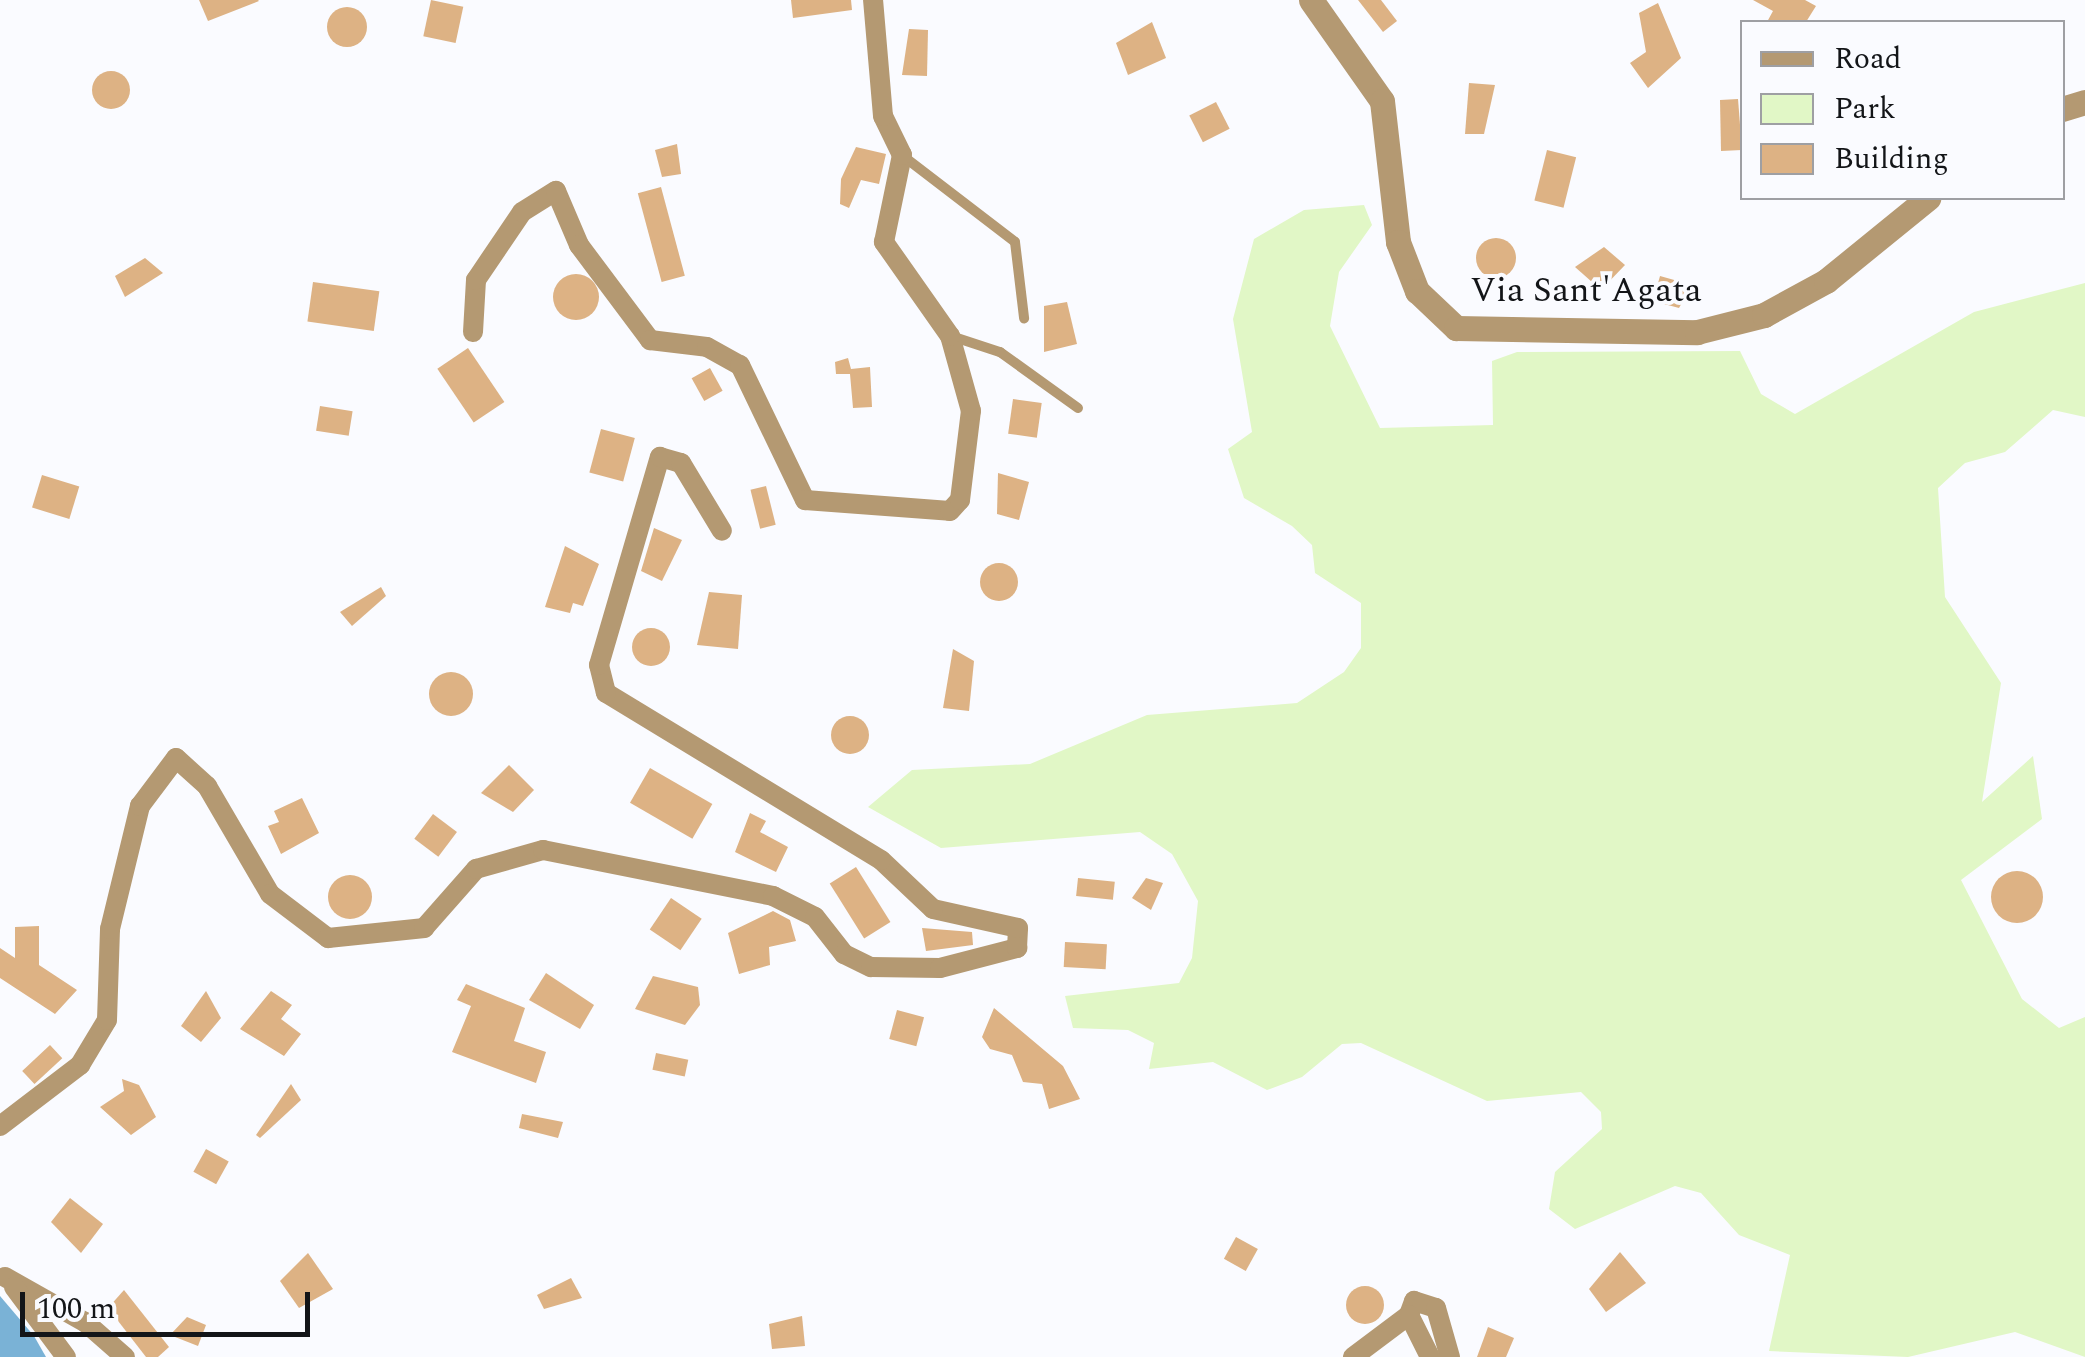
<!DOCTYPE html>
<style>
body{margin:0}
#map{position:relative;width:2085px;height:1357px;overflow:hidden;background:#fafbff;font-family:Spectral,serif}
div>[style]{position:absolute}
.green>*{inset:0;background:#e1f7c6}
.water>*{inset:0;background:#7ab2d6}
.building>*{inset:0;background:#ddb284;transform-origin:0 0}
.round{border-radius:50%}
.service>*{height:10px;margin:-5px;padding:0 5px;transform-origin:5px;border-radius:5px;background:#b49972}
.minor>*{height:20px;margin:-10px;padding:0 10px;transform-origin:10px;border-radius:10px;background:#b49972}
.tertiary>*{height:25px;margin:-12.5px;padding:0 12.5px;transform-origin:12.5px;border-radius:12.5px;background:#b49972}
span{translate:-50% -50%;white-space:nowrap;text-align:center;line-height:1.15;-webkit-text-stroke:8px #fafbff;paint-order:stroke}
.street-label{font-size:35px;color:#131518}
.legend{position:absolute;left:1740px;top:20px;width:325px;height:180px;box-sizing:border-box;background:#fafbff;border:2px solid #9e9fa3;margin:0;padding:12px 18px;list-style:none;font-size:30px;color:#131518}
.legend li{display:flex;align-items:center;gap:20px;height:50px}
.legend b{width:50px;border:2px solid #9e9fa3}
.scale{position:absolute;left:20px;top:1292px;width:290px;height:45px;box-sizing:border-box;border:5px solid #131518;border-top:0;padding-left:12px;font-size:30px;line-height:35px;white-space:nowrap;color:#131518;-webkit-text-stroke:8px #fafbff;paint-order:stroke}
</style>
<div id="map">
<div class="green">
<div style="clip-path:polygon(1364px 205px,1372px 225px,1339px 272px,1330px 326px,1380px 428px,1493px 425px,1492px 361px,1517px 352px,1740px 351px,1761px 394px,1795px 414px,1974px 312px,2085px 283px,2085px 417px,2053px 410px,2005px 452px,1965px 463px,1938px 488px,1945px 597px,2001px 683px,1982px 802px,2033px 756px,2042px 819px,1961px 880px,2022px 999px,2059px 1028px,2085px 1017px,2085px 1357px,2015px 1332px,1908px 1357px,1769px 1351px,1790px 1255px,1739px 1235px,1701px 1193px,1675px 1186px,1575px 1229px,1549px 1209px,1555px 1172px,1602px 1129px,1601px 1112px,1581px 1092px,1487px 1101px,1361px 1043px,1342px 1044px,1302px 1077px,1267px 1090px,1213px 1062px,1149px 1069px,1154px 1043px,1128px 1030px,1073px 1028px,1065px 996px,1179px 983px,1192px 958px,1198px 901px,1172px 854px,1140px 832px,941px 848px,868px 807px,912px 770px,1030px 764px,1147px 715px,1297px 703px,1344px 672px,1361px 648px,1361px 603px,1315px 573px,1312px 545px,1292px 526px,1244px 498px,1228px 449px,1252px 432px,1233px 319px,1254px 239px,1304px 210px)"></div>
</div>
<div class="water">
<div style="clip-path:polygon(0 1296px,34px 1336px,46px 1357px,0 1357px)"></div>
</div>
<div class="building">
<div style="clip-path:polygon(199px 0,258px 0,259px 1px,208px 21px)"></div>
<div style="left:431px;top:0;width:33px;height:37px;rotate:12deg"></div>
<div style="clip-path:polygon(791px 0,851px 0,852px 10px,793px 18px)"></div>
<div style="clip-path:polygon(1358px 0,1381px 0,1397px 21px,1383px 32px)"></div>
<div style="clip-path:polygon(1753px 0,1805px 0,1816px 6px,1806px 22px,1767px 22px,1773px 11px)"></div>
<div style="clip-path:polygon(1658px 3px,1681px 58px,1648px 88px,1630px 63px,1646px 52px,1639px 13px)"></div>
<div class="round" style="left:327px;top:7px;width:40px;height:40px"></div>
<div style="clip-path:polygon(1152px 22px,1166px 58px,1128px 75px,1116px 43px)"></div>
<div style="clip-path:polygon(909px 29px,928px 30px,927px 76px,902px 75px)"></div>
<div class="round" style="left:92px;top:71px;width:38px;height:38px"></div>
<div style="clip-path:polygon(1469px 83px,1495px 85px,1484px 134px,1465px 134px)"></div>
<div style="clip-path:polygon(1738px 99px,1742px 150px,1721px 151px,1720px 100px)"></div>
<div style="left:1216px;top:102px;width:30px;height:30px;rotate:63deg"></div>
<div style="clip-path:polygon(677px 144px,681px 174px,662px 177px,655px 150px)"></div>
<div style="clip-path:polygon(856px 147px,886px 154px,879px 184px,861px 180px,849px 208px,840px 204px,841px 179px)"></div>
<div style="left:1547px;top:150px;width:30px;height:52px;rotate:14deg"></div>
<div style="left:661px;top:187px;width:92px;height:24px;rotate:75deg"></div>
<div class="round" style="left:1476px;top:238px;width:40px;height:40px"></div>
<div style="clip-path:polygon(1604px 247px,1625px 265px,1601px 290px,1575px 267px)"></div>
<div style="clip-path:polygon(145px 258px,163px 273px,125px 297px,115px 276px)"></div>
<div class="round" style="left:553px;top:274px;width:46px;height:46px"></div>
<div style="clip-path:polygon(1660px 276px,1692px 285px,1679px 308px,1653px 301px)"></div>
<div style="left:313px;top:282px;width:67px;height:40px;rotate:8deg"></div>
<div style="clip-path:polygon(1067px 302px,1077px 344px,1044px 352px,1044px 306px)"></div>
<div style="left:468px;top:348px;width:65px;height:37px;rotate:56deg"></div>
<div style="clip-path:polygon(848px 358px,851px 369px,870px 367px,872px 407px,853px 408px,850px 374px,836px 374px,835px 362px)"></div>
<div style="left:710px;top:368px;width:26px;height:21px;rotate:61deg"></div>
<div style="left:1013px;top:399px;width:29px;height:35px;rotate:8deg"></div>
<div style="left:320px;top:406px;width:33px;height:25px;rotate:9deg"></div>
<div style="left:601px;top:429px;width:35px;height:45px;rotate:15deg"></div>
<div style="clip-path:polygon(998px 473px,1029px 482px,1019px 520px,997px 514px)"></div>
<div style="left:42px;top:475px;width:39px;height:34px;rotate:17deg"></div>
<div style="left:766px;top:486px;width:40px;height:16px;rotate:76deg"></div>
<div style="clip-path:polygon(654px 528px,682px 540px,662px 581px,641px 571px)"></div>
<div style="clip-path:polygon(565px 546px,599px 564px,583px 606px,573px 603px,570px 613px,545px 607px)"></div>
<div class="round" style="left:980px;top:563px;width:38px;height:38px"></div>
<div style="clip-path:polygon(381px 587px,386px 596px,352px 626px,340px 612px)"></div>
<div style="clip-path:polygon(709px 592px,742px 595px,738px 649px,697px 645px)"></div>
<div class="round" style="left:632px;top:628px;width:38px;height:38px"></div>
<div style="clip-path:polygon(953px 649px,974px 661px,969px 711px,943px 708px)"></div>
<div class="round" style="left:429px;top:672px;width:44px;height:44px"></div>
<div class="round" style="left:831px;top:716px;width:38px;height:38px"></div>
<div style="clip-path:polygon(509px 765px,534px 790px,513px 812px,481px 793px)"></div>
<div style="left:650px;top:768px;width:72px;height:40px;rotate:30deg"></div>
<div style="clip-path:polygon(302px 798px,319px 833px,281px 854px,268px 826px,279px 822px,274px 811px)"></div>
<div style="clip-path:polygon(750px 813px,766px 821px,760px 832px,788px 847px,776px 872px,735px 852px)"></div>
<div style="left:433px;top:814px;width:30px;height:31px;rotate:37deg"></div>
<div style="left:856px;top:867px;width:65px;height:31px;rotate:58deg"></div>
<div class="round" style="left:1991px;top:871px;width:52px;height:52px"></div>
<div class="round" style="left:328px;top:875px;width:44px;height:44px"></div>
<div style="left:1078px;top:878px;width:37px;height:18px;rotate:6deg"></div>
<div style="clip-path:polygon(1146px 878px,1163px 883px,1151px 910px,1132px 898px)"></div>
<div style="left:671px;top:898px;width:37px;height:38px;rotate:34deg"></div>
<div style="clip-path:polygon(773px 911px,790px 920px,796px 941px,769px 947px,770px 965px,739px 974px,728px 933px)"></div>
<div style="clip-path:polygon(39px 926px,39px 965px,77px 990px,55px 1014px,0 978px,0 948px,15px 958px,15px 927px)"></div>
<div style="clip-path:polygon(922px 928px,972px 932px,973px 945px,926px 951px)"></div>
<div style="left:1065px;top:942px;width:42px;height:25px;rotate:3deg"></div>
<div style="clip-path:polygon(546px 973px,594px 1005px,580px 1029px,529px 1000px)"></div>
<div style="clip-path:polygon(653px 976px,698px 987px,700px 1005px,685px 1025px,635px 1009px)"></div>
<div style="clip-path:polygon(466px 984px,525px 1008px,514px 1041px,546px 1052px,536px 1083px,452px 1052px,471px 1006px,457px 1000px)"></div>
<div style="clip-path:polygon(206px 991px,221px 1018px,201px 1042px,181px 1026px)"></div>
<div style="clip-path:polygon(271px 991px,292px 1005px,281px 1019px,301px 1034px,284px 1056px,240px 1029px)"></div>
<div style="clip-path:polygon(994px 1008px,1063px 1066px,1080px 1099px,1049px 1109px,1042px 1084px,1023px 1082px,1012px 1055px,990px 1049px,982px 1037px)"></div>
<div style="left:897px;top:1010px;width:28px;height:30px;rotate:15deg"></div>
<div style="left:50px;top:1045px;width:18px;height:38px;rotate:47deg"></div>
<div style="left:656px;top:1053px;width:33px;height:17px;rotate:12deg"></div>
<div style="clip-path:polygon(122px 1079px,139px 1085px,156px 1117px,131px 1135px,100px 1107px,124px 1091px)"></div>
<div style="clip-path:polygon(291px 1084px,301px 1100px,260px 1138px,256px 1135px)"></div>
<div style="clip-path:polygon(522px 1114px,563px 1122px,558px 1138px,519px 1128px)"></div>
<div style="left:206px;top:1149px;width:26px;height:26px;rotate:29deg"></div>
<div style="clip-path:polygon(70px 1198px,103px 1224px,81px 1253px,51px 1222px)"></div>
<div style="left:1236px;top:1237px;width:25px;height:25px;rotate:29deg"></div>
<div style="clip-path:polygon(1620px 1252px,1646px 1283px,1606px 1312px,1589px 1289px)"></div>
<div style="clip-path:polygon(308px 1253px,333px 1289px,299px 1308px,280px 1281px)"></div>
<div style="clip-path:polygon(571px 1278px,582px 1298px,544px 1309px,537px 1295px)"></div>
<div class="round" style="left:1346px;top:1286px;width:38px;height:38px"></div>
<div style="clip-path:polygon(124px 1290px,169px 1347px,158px 1357px,146px 1357px,108px 1308px)"></div>
<div style="clip-path:polygon(802px 1316px,805px 1346px,772px 1349px,769px 1324px)"></div>
<div style="clip-path:polygon(187px 1317px,206px 1325px,198px 1346px,170px 1335px)"></div>
<div style="clip-path:polygon(1488px 1327px,1514px 1338px,1506px 1357px,1477px 1357px)"></div>
</div>
<div class="service">
<div style="left:903px;top:156px;width:141px;rotate:37.5deg"></div>
<div style="left:1015px;top:242px;width:77px;rotate:83.2deg"></div>
<div style="left:951px;top:336px;width:52px;rotate:18.1deg"></div>
<div style="left:1000px;top:352px;width:96px;rotate:35.7deg"></div>
</div>
<div class="minor">
<div style="left:473px;top:332px;width:52px;rotate:-86.7deg"></div>
<div style="left:476px;top:280px;width:82px;rotate:-55.9deg"></div>
<div style="left:522px;top:212px;width:40px;rotate:-32deg"></div>
<div style="left:556px;top:191px;width:59px;rotate:66.9deg"></div>
<div style="left:579px;top:245px;width:119px;rotate:53.2deg"></div>
<div style="left:650px;top:340px;width:57px;rotate:7deg"></div>
<div style="left:707px;top:347px;width:38px;rotate:29deg"></div>
<div style="left:740px;top:365px;width:150px;rotate:64.3deg"></div>
<div style="left:805px;top:500px;width:145px;rotate:4.3deg"></div>
<div style="left:950px;top:511px;width:15px;rotate:-48deg"></div>
<div style="left:960px;top:500px;width:90px;rotate:-83deg"></div>
<div style="left:971px;top:411px;width:78px;rotate:-105.6deg"></div>
<div style="left:950px;top:336px;width:115px;rotate:-125.1deg"></div>
<div style="left:884px;top:242px;width:89px;rotate:-78.3deg"></div>
<div style="left:902px;top:155px;width:43px;rotate:-116deg"></div>
<div style="left:883px;top:116px;width:116px;rotate:-94.9deg"></div>
<div style="left:0;top:1126px;width:101px;rotate:-37.3deg"></div>
<div style="left:80px;top:1065px;width:52px;rotate:-59deg"></div>
<div style="left:107px;top:1020px;width:91px;rotate:-88.1deg"></div>
<div style="left:110px;top:929px;width:127px;rotate:-76.3deg"></div>
<div style="left:140px;top:806px;width:60px;rotate:-53.1deg"></div>
<div style="left:176px;top:758px;width:42px;rotate:42.1deg"></div>
<div style="left:207px;top:786px;width:125px;rotate:59.7deg"></div>
<div style="left:270px;top:894px;width:73px;rotate:37.2deg"></div>
<div style="left:328px;top:938px;width:97px;rotate:-5.9deg"></div>
<div style="left:424px;top:928px;width:79px;rotate:-48.6deg"></div>
<div style="left:476px;top:869px;width:70px;rotate:-15.8deg"></div>
<div style="left:543px;top:850px;width:235px;rotate:11.3deg"></div>
<div style="left:773px;top:896px;width:47px;rotate:26.6deg"></div>
<div style="left:815px;top:917px;width:47px;rotate:51.9deg"></div>
<div style="left:844px;top:954px;width:30px;rotate:26deg"></div>
<div style="left:871px;top:967px;width:69px;rotate:0.8deg"></div>
<div style="left:940px;top:968px;width:80px;rotate:-14.6deg"></div>
<div style="left:1017px;top:948px;width:20px;rotate:-87deg"></div>
<div style="left:1018px;top:928px;width:87px;rotate:-167.4deg"></div>
<div style="left:933px;top:909px;width:71px;rotate:-136.7deg"></div>
<div style="left:881px;top:860px;width:322px;rotate:-148.7deg"></div>
<div style="left:606px;top:693px;width:29px;rotate:-104deg"></div>
<div style="left:599px;top:665px;width:217px;rotate:-73.7deg"></div>
<div style="left:660px;top:457px;width:22px;rotate:16deg"></div>
<div style="left:681px;top:463px;width:79px;rotate:58.9deg"></div>
<div style="left:5px;top:1277px;width:92px;rotate:29.4deg"></div>
<div style="left:85px;top:1322px;width:53px;rotate:41.2deg"></div>
<div style="left:14px;top:1287px;width:87px;rotate:53.4deg"></div>
<div style="left:1409px;top:1315px;width:15px;rotate:-70deg"></div>
<div style="left:1414px;top:1301px;width:23px;rotate:18deg"></div>
<div style="left:1436px;top:1308px;width:51px;rotate:74.1deg"></div>
<div style="left:1353px;top:1357px;width:70px;rotate:-36.9deg"></div>
<div style="left:1409px;top:1315px;width:47px;rotate:63.4deg"></div>
</div>
<div class="tertiary">
<div style="left:1311px;top:0;width:123px;rotate:54.9deg"></div>
<div style="left:1382px;top:101px;width:142px;rotate:83.5deg"></div>
<div style="left:1398px;top:242px;width:53px;rotate:68.8deg"></div>
<div style="left:1417px;top:291px;width:54px;rotate:43.5deg"></div>
<div style="left:1456px;top:328px;width:241px;rotate:1deg"></div>
<div style="left:1697px;top:332px;width:69px;rotate:-14.2deg"></div>
<div style="left:1764px;top:315px;width:71px;rotate:-28.7deg"></div>
<div style="left:1826px;top:281px;width:132px;rotate:-39.1deg"></div>
<div style="left:2062px;top:109px;width:24px;rotate:-17deg"></div>
</div>
<div class="street-label">
<span style="left:1586px;top:291px">Via Sant'Agata</span>
</div>
<ul class="legend">
<li><b style="height:12px;background:#b49972"></b>Road</li>
<li><b style="height:28px;background:#e1f7c6"></b>Park</li>
<li><b style="height:28px;background:#ddb284"></b>Building</li>
</ul>
<div class="scale">100 m</div>
</div>
